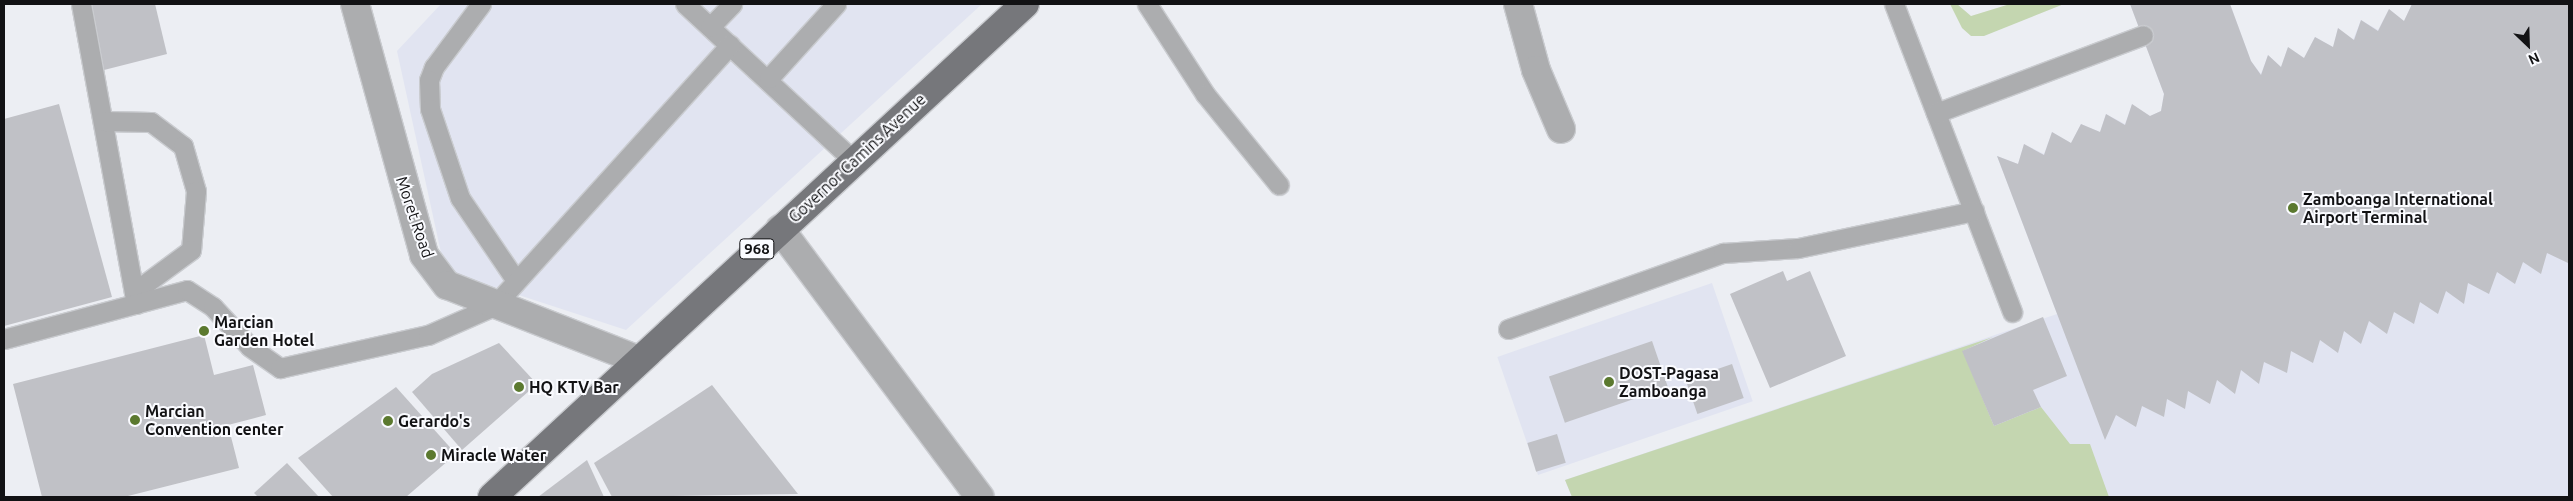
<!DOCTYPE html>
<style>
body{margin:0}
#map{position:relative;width:2573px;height:501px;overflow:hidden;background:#eceef3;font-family:Ubuntu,sans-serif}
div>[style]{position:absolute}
.built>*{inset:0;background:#e1e4f1;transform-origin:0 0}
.green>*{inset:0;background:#c4d6b0}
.building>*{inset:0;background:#c0c1c6;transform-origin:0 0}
.roads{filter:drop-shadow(1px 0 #c9cbcf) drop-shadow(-1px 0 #c9cbcf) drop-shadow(0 1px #c9cbcf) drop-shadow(0 -1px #c9cbcf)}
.service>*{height:19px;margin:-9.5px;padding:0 9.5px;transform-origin:9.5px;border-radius:9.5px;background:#acadaf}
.minor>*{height:28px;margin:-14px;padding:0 14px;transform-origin:14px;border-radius:14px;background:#acadaf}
.tertiary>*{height:28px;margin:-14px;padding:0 14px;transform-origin:14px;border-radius:14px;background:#acadaf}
.primary>*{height:28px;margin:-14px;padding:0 14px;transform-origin:14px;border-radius:14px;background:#76777b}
.dots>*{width:14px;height:14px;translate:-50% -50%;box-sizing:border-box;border:2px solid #fafbff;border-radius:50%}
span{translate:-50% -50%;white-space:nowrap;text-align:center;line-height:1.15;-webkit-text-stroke:4px #fafbff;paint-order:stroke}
.shield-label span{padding:1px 4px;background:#fafbff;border:1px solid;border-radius:4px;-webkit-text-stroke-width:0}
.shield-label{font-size:15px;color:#121214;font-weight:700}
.street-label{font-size:16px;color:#121214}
.poi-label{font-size:16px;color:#121214;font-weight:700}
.left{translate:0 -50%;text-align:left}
.frame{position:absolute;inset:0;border:5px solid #121214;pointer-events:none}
.north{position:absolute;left:2503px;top:20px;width:50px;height:50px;-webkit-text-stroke:4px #fafbff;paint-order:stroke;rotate:156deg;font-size:14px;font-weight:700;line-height:20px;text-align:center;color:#121214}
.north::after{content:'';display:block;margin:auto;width:18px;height:22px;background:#121214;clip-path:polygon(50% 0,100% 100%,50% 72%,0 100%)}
</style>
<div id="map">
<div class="built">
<div style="clip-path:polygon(441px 4px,982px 4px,626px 330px,445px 271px,397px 51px)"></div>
<div style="clip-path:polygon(2130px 4px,2230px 4px,2251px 61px,2261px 74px,2268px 55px,2281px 67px,2288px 47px,2304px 58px,2315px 37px,2333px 47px,2338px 28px,2353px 40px,2361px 20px,2378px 30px,2389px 9px,2404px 21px,2412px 4px,2569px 4px,2569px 497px,1572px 497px,1565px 480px,2057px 314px,1997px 156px,2018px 164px,2024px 144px,2044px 154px,2052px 132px,2071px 143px,2081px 124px,2100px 132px,2106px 114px,2125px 124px,2132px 104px,2150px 116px,2161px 111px,2164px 94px)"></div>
<div style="left:1712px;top:283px;width:125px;height:227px;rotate:71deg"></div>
</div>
<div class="green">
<div style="clip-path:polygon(1950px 4px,1957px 4px,1971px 16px,2010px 4px,2064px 4px,1984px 36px,1971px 36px,1962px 28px)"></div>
<div style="clip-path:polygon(1993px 337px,1963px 351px,1994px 426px,2041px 407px,2070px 444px,2090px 444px,2109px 497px,1572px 497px,1565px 480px)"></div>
</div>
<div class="building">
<div style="clip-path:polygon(87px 4px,155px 4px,167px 54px,104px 70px)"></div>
<div style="clip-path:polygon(2130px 4px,2230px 4px,2251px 61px,2261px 75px,2268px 55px,2281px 67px,2288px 47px,2304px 58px,2315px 37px,2333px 47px,2338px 28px,2354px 40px,2361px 20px,2378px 31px,2389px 9px,2404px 21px,2412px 4px,2569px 4px,2568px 263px,2547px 253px,2541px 274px,2523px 262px,2515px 284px,2497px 272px,2489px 294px,2468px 283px,2464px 304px,2446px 291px,2438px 314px,2420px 302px,2414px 324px,2394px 312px,2387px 334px,2369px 321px,2361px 344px,2344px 331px,2338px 353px,2320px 340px,2313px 363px,2291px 351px,2287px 373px,2264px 362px,2259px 384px,2241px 370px,2235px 394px,2217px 380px,2210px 404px,2188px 391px,2185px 409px,2167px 399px,2164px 417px,2142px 406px,2136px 427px,2116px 415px,2105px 440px,1997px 156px,2018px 164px,2024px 144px,2044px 155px,2052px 132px,2071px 143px,2081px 124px,2100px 132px,2106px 114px,2125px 125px,2132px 104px,2150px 116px,2161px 111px,2164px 94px)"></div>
<div style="clip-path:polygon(59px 104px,112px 297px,4px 326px,4px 119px)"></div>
<div style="clip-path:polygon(1783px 271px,1787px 281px,1810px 271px,1846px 356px,1770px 388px,1730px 294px)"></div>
<div style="clip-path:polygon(2043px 317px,2067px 376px,2033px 390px,2041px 407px,1994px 426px,1962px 351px)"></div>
<div style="clip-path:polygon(204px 335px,214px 375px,253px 365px,266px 415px,228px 425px,239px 468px,124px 497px,42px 497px,13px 384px)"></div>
<div style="left:1652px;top:341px;width:49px;height:109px;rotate:71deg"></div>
<div style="clip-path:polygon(499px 343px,537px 384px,462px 450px,412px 392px,432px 374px)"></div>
<div style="left:1732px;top:364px;width:36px;height:49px;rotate:71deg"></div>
<div style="clip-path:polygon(712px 385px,798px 494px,612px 497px,594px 463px)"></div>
<div style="clip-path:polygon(396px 387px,456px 454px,406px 497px,333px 497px,298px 458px)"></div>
<div style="left:1557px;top:434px;width:30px;height:31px;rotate:73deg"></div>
<div style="clip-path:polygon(587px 460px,604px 497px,538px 497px)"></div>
<div style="clip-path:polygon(287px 463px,319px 497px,258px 497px,254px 493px)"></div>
</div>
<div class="roads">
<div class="service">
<div style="left:81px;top:4px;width:305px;rotate:79.6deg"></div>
<div style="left:481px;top:4px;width:79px;rotate:126.7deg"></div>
<div style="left:434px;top:67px;width:14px;rotate:111deg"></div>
<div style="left:429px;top:80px;width:29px;rotate:88deg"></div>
<div style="left:430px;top:109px;width:94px;rotate:71.4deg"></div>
<div style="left:460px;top:198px;width:98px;rotate:55.8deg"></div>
<div style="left:685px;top:4px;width:231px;rotate:42.9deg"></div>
<div style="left:1147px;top:4px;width:107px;rotate:57.2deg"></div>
<div style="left:1205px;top:94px;width:117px;rotate:50.9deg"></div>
<div style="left:1894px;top:4px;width:330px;rotate:69deg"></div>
<div style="left:710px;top:27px;width:32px;rotate:-46deg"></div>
<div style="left:769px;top:78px;width:100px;rotate:-47.8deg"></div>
<div style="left:1936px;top:113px;width:221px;rotate:-20.6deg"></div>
<div style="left:103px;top:121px;width:48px;rotate:1.2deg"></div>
<div style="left:151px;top:122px;width:40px;rotate:37deg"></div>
<div style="left:183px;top:146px;width:47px;rotate:73.9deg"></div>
<div style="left:196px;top:191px;width:59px;rotate:94.8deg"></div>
<div style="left:191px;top:250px;width:71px;rotate:143.6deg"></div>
<div style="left:1508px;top:329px;width:228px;rotate:-19.5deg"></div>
<div style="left:1723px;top:253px;width:75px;rotate:-3.8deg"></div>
<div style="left:1798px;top:248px;width:180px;rotate:-11.9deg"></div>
<div style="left:4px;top:339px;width:189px;rotate:-15deg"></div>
<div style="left:187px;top:290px;width:31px;rotate:33deg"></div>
<div style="left:213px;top:307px;width:54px;rotate:47.2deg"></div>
<div style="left:250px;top:347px;width:37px;rotate:35deg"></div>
<div style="left:280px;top:368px;width:152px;rotate:-12.6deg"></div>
<div style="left:428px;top:335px;width:72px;rotate:-23.7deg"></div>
<div style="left:494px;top:306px;width:352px;rotate:-47.9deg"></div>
</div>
<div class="minor">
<div style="left:1518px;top:4px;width:68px;rotate:74.7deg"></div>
<div style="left:1536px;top:70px;width:64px;rotate:67deg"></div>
<div style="left:780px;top:229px;width:334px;rotate:53.3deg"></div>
</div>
<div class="tertiary">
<div style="left:355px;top:4px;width:260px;rotate:74.6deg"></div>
<div style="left:424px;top:255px;width:38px;rotate:53deg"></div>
<div style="left:447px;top:285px;width:205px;rotate:21.4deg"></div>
</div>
<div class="primary">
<div style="left:492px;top:497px;width:726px;rotate:-42.77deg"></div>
</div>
</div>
<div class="dots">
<div style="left:2293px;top:208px;background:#5b792f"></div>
<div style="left:204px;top:331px;background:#5b792f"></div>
<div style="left:1609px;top:382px;background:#5b792f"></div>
<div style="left:519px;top:387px;background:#5b792f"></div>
<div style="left:135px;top:420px;background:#5b792f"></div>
<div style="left:388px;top:421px;background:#5b792f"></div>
<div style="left:431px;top:455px;background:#5b792f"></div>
</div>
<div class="shield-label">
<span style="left:757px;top:249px">968</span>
</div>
<div class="street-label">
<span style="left:857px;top:158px;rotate:-43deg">Governor Camins Avenue</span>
<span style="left:415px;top:217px;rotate:71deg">Moret Road</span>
</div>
<div class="poi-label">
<span class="left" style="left:2303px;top:208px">Zamboanga International<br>Airport Terminal</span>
<span class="left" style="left:214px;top:331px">Marcian<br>Garden Hotel</span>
<span class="left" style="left:1619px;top:382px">DOST-Pagasa<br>Zamboanga</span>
<span class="left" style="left:529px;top:387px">HQ KTV Bar</span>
<span class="left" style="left:145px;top:420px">Marcian<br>Convention center</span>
<span class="left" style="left:398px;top:421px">Gerardo's</span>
<span class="left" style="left:441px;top:455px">Miracle Water</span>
</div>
<div class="frame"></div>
<div class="north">N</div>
</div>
